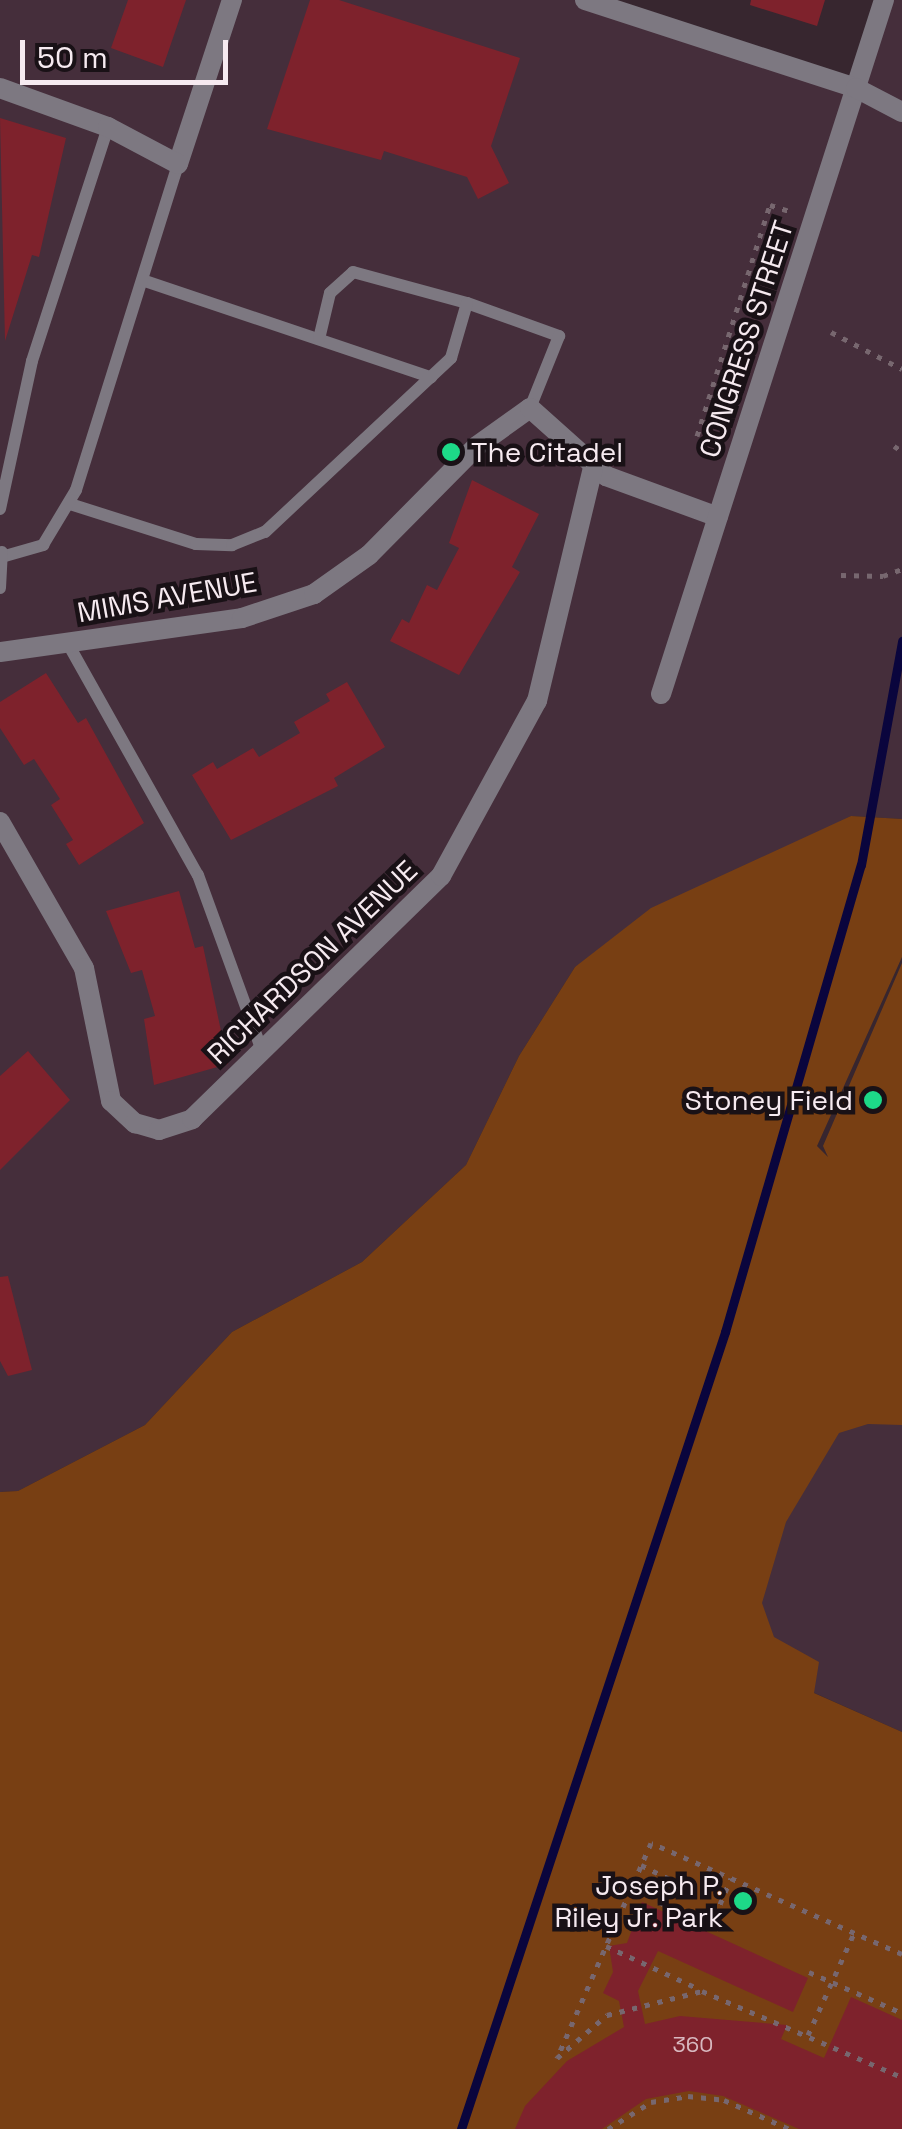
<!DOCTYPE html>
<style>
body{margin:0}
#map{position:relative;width:902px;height:2129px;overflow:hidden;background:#37262f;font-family:"Space Grotesk",sans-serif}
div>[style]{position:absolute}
.built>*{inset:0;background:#452e3b}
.green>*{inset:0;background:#783f13}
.stream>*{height:9px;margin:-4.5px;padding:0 4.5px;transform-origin:4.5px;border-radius:4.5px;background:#0a053d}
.building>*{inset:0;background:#7e222c}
.path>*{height:5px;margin-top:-2.5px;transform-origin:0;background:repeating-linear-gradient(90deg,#77676f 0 5px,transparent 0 13px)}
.service>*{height:12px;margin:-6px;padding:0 6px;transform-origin:6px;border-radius:6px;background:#7d7881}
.pedestrian>*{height:20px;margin:-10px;padding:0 10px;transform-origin:10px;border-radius:10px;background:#7d7881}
.minor>*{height:20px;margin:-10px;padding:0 10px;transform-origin:10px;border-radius:10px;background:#7d7881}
.tertiary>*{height:20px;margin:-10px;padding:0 10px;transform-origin:10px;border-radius:10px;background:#7d7881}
.dots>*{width:28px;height:28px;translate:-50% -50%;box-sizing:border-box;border:5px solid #191116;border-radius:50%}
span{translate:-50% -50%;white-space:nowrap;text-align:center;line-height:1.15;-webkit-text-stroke:9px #191116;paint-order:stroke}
.number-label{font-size:22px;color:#d8b8bf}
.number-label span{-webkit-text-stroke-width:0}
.street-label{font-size:28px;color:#f6eaf0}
.poi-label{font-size:28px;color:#f6eaf0}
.left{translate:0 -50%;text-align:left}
.right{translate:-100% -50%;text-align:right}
.scale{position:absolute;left:20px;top:40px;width:208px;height:45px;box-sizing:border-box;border:5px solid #f6eaf0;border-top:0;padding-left:12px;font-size:30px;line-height:35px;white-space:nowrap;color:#f6eaf0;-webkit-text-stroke:8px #191116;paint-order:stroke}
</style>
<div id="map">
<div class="built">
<div style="clip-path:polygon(0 0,585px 0,856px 87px,884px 0,902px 0,902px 819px,851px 816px,575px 967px,519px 1056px,466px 1165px,362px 1262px,232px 1332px,145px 1425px,18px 1491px,0 1492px)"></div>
<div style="clip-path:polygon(834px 1314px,902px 1343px,902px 1732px,696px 1640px)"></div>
</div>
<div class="green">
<div style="clip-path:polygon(851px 816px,902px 819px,902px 957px,817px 1146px,828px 1157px,823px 1146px,902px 963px,902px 1425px,868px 1424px,839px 1433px,786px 1522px,762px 1603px,774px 1637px,819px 1662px,814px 1693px,902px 1732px,902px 2129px,0 2129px,0 1492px,18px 1491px,145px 1425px,232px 1332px,362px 1262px,466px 1165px,519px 1056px,575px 967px,651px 908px)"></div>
</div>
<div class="stream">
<div style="left:461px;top:2129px;width:840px;rotate:-71.67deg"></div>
<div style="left:725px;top:1332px;width:486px;rotate:-73.8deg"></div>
<div style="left:861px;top:865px;width:228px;rotate:-79.6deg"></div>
</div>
<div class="building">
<div style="clip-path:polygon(128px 0,186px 0,163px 67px,111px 48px)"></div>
<div style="clip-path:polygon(310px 0,339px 0,520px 58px,491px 146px,509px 183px,478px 199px,467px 177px,384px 151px,381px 160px,267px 129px)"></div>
<div style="clip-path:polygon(751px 0,825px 0,817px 26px,750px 5px)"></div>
<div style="clip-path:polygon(0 118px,66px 138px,39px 257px,32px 255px,5px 341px)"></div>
<div style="clip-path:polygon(472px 480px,539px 514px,512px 567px,520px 572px,459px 675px,390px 641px,402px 619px,409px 623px,427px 585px,437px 590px,459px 548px,449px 543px)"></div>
<div style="clip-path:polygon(46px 673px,78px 723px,86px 718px,144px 823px,79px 865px,66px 844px,73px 840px,51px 805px,60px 799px,34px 759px,24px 765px,0 728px,0 702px)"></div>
<div style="clip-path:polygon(347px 682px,385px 747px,334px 778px,338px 786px,231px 840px,192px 775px,213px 762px,217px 769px,253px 748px,259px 757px,300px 733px,294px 722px,330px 701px,326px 694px)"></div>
<div style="clip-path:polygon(179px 891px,195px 948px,203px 946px,228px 1064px,154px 1085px,144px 1019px,155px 1016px,142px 970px,131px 973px,106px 911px)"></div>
<div style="clip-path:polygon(28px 1051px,70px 1100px,0 1170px,0 1076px)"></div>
<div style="clip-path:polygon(8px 1276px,32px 1370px,8px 1376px,0 1361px,0 1277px)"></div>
<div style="clip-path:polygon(642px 1902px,808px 1978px,793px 2012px,658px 1951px,638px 1991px,645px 2024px,680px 2016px,787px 2025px,781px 2039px,824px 2058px,851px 1997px,902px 2020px,902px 2129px,799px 2129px,723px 2096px,689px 2091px,646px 2099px,602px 2129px,515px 2129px,525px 2106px,567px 2061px,624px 2027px,619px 2001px,603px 1993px,613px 1972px,609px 1946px,627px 1943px)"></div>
</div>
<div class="path">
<div style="left:831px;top:332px;width:80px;rotate:27.5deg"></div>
<div style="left:697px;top:436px;width:242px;rotate:-72.5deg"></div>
<div style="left:770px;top:205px;width:24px;rotate:17deg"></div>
<div style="left:894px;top:446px;width:9px;rotate:32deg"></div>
<div style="left:841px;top:575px;width:42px;rotate:1.4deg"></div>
<div style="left:883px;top:576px;width:20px;rotate:-20deg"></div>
<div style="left:641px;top:1865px;width:34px;rotate:26deg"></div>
<div style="left:672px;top:1880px;width:28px;rotate:116deg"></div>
<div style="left:710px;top:1928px;width:54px;rotate:-67.2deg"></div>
<div style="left:606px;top:1946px;width:102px;rotate:24.8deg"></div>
<div style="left:902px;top:1954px;width:274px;rotate:-156.1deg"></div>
<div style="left:651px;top:1843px;width:235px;rotate:113.6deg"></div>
<div style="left:557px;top:2058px;width:66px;rotate:-40.7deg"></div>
<div style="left:607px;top:2015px;width:98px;rotate:-14.2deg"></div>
<div style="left:702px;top:1991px;width:218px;rotate:23.3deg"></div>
<div style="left:809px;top:1972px;width:102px;rotate:23.8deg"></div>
<div style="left:808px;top:2035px;width:112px;rotate:-65.7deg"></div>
<div style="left:608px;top:2129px;width:51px;rotate:-32.1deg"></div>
<div style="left:651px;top:2102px;width:37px;rotate:-9deg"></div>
<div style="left:688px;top:2096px;width:36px;rotate:6deg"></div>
<div style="left:724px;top:2100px;width:71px;rotate:24deg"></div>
</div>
<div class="service">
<div style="left:145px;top:281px;width:302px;rotate:18.6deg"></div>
<div style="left:319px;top:339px;width:47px;rotate:-76.6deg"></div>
<div style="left:330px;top:293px;width:31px;rotate:-42deg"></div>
<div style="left:353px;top:272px;width:118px;rotate:15.2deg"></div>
<div style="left:467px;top:303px;width:98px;rotate:19.7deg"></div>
<div style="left:559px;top:336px;width:78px;rotate:111.9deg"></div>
<div style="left:70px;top:504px;width:132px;rotate:17.6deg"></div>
<div style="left:196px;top:544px;width:36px;rotate:2deg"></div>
<div style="left:232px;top:545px;width:35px;rotate:-22deg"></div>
<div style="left:265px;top:532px;width:255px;rotate:-43.1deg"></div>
<div style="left:451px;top:358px;width:57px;rotate:-73.8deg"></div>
<div style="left:0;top:509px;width:151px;rotate:-77.8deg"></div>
<div style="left:32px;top:361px;width:246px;rotate:-72deg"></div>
<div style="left:5px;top:556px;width:40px;rotate:-16deg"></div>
<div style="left:43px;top:545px;width:64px;rotate:-59deg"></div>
<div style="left:76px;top:490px;width:342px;rotate:-72.6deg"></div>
<div style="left:0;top:588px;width:36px;rotate:-87deg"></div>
<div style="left:67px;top:642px;width:267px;rotate:60.7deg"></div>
<div style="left:198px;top:875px;width:187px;rotate:70deg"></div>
</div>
<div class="pedestrian">
<div style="left:178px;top:164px;width:173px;rotate:-71.8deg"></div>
</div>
<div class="minor">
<div style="left:0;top:88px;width:115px;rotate:19.9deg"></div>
<div style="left:108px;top:127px;width:79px;rotate:27.9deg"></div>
<div style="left:0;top:652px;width:244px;rotate:-8deg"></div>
<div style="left:242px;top:618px;width:76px;rotate:-18.4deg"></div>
<div style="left:314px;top:594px;width:67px;rotate:-35.3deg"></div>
<div style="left:369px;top:555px;width:153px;rotate:-45.3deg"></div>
<div style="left:477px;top:446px;width:65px;rotate:-35.6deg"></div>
<div style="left:530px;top:408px;width:102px;rotate:41.8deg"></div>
<div style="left:606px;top:476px;width:119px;rotate:20.1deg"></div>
<div style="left:661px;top:694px;width:729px;rotate:-72.19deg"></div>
<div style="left:0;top:822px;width:168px;rotate:60.1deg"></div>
<div style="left:84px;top:968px;width:136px;rotate:78.5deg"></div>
<div style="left:111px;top:1101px;width:33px;rotate:43deg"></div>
<div style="left:135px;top:1123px;width:25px;rotate:16deg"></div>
<div style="left:159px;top:1130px;width:35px;rotate:-18deg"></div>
<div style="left:192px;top:1119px;width:348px;rotate:-44.3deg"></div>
<div style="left:441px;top:876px;width:200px;rotate:-61.3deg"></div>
<div style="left:537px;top:701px;width:241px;rotate:-76.5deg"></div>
</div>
<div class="tertiary">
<div style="left:585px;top:0;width:285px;rotate:18deg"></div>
<div style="left:856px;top:88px;width:52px;rotate:27.6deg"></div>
</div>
<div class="dots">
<div style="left:451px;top:452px;background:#1dd988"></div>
<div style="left:873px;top:1100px;background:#1dd988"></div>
<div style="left:743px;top:1901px;background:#1dd988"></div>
</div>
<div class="number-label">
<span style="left:693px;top:2045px">360</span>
</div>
<div class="street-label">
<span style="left:746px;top:339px;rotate:-72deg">CONGRESS STREET</span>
<span style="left:167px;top:597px;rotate:-10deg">MIMS AVENUE</span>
<span style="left:312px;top:962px;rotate:-44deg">RICHARDSON AVENUE</span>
</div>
<div class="poi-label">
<span class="left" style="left:471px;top:452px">The Citadel</span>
<span class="right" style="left:853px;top:1100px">Stoney Field</span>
<span class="right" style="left:723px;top:1901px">Joseph P.<br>Riley Jr. Park</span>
</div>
<div class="scale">50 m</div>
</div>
